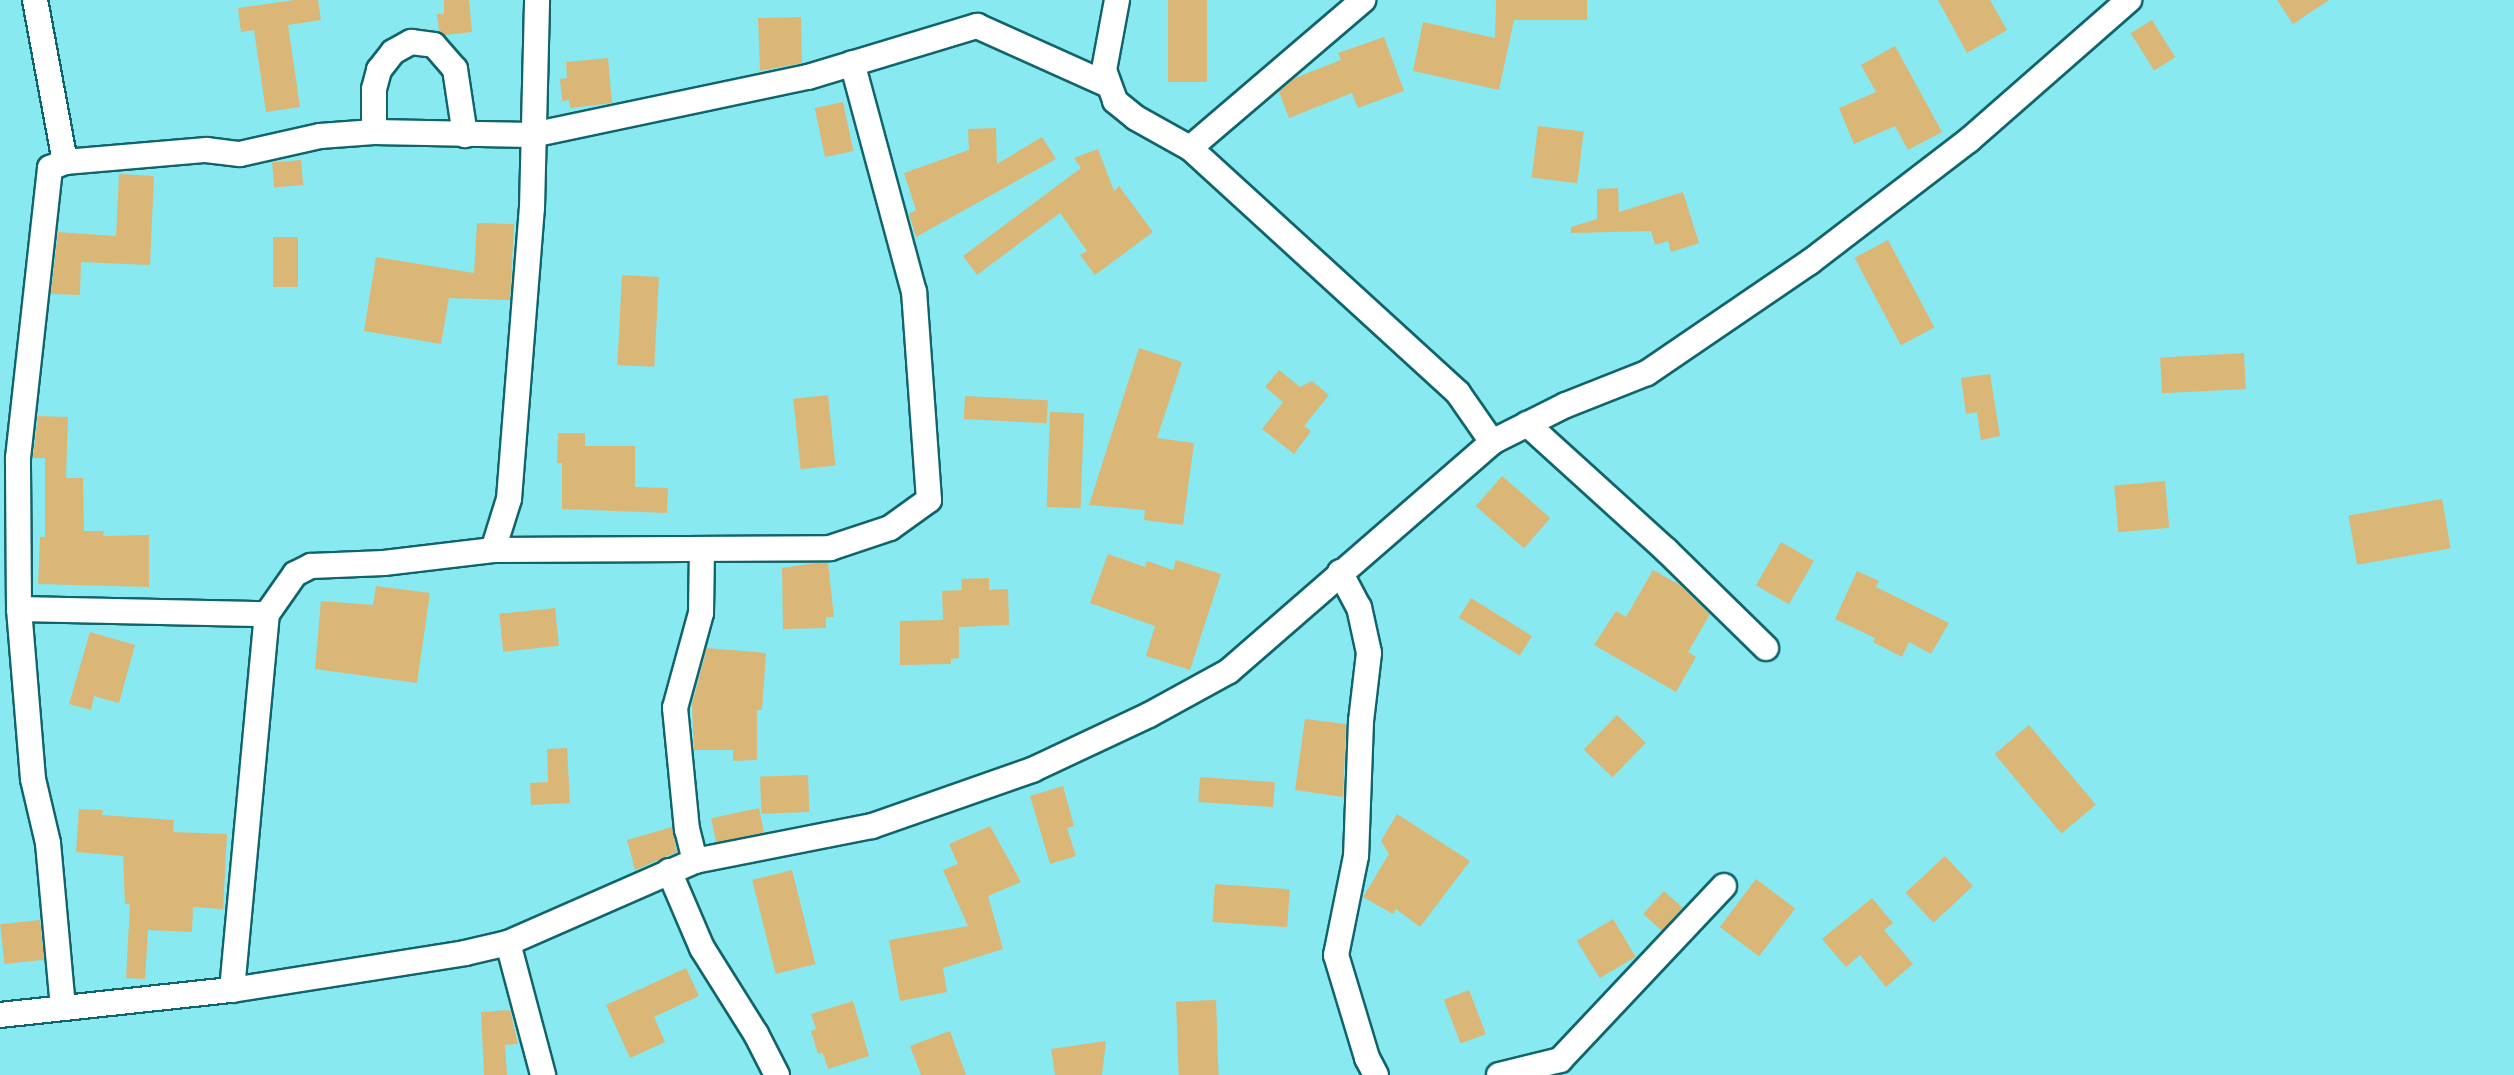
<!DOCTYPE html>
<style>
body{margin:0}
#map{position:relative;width:2514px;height:1075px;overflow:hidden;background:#88e9f0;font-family:Signika,sans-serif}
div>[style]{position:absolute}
.building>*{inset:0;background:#dbb777;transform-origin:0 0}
.roads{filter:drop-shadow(2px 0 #11656a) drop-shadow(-2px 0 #11656a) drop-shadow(0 2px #11656a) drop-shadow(0 -2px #11656a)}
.street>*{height:24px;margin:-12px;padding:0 12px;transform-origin:12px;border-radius:12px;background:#fff}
span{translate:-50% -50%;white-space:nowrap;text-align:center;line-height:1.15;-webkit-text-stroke:6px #95f7fe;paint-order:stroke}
</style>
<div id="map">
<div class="building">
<div style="clip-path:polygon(295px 0,318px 0,321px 20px,288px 25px,300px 107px,266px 112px,254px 30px,241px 32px,238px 8px)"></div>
<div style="clip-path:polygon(444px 0,469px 0,472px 32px,445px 35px,439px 31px,437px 14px,444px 14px)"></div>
<div style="left:1168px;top:0;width:39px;height:82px"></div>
<div style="clip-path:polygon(1496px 0,1587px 0,1587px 20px,1514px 20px,1499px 90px,1413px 71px,1423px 22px,1495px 38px)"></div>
<div style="clip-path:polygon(1938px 0,1990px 0,2007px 30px,1967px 53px)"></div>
<div style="clip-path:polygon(2277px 0,2329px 0,2293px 24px)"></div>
<div style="clip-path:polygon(801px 17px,802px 63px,760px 71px,758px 18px)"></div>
<div style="left:2152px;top:20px;width:44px;height:25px;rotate:58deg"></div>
<div style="clip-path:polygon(1384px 37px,1404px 91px,1358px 108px,1352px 93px,1289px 118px,1279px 92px,1295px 78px,1341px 60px,1338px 53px)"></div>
<div style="clip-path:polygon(1895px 46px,1942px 132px,1908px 150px,1895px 126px,1854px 144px,1839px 108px,1876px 92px,1861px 65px)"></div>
<div style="clip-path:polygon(608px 58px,612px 103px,570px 108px,569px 100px,562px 101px,560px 79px,567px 78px,566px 62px)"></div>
<div style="left:843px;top:102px;width:50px;height:29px;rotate:78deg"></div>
<div style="left:1538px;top:126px;width:46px;height:52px;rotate:7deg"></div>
<div style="clip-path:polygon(996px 128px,997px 164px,1042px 137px,1056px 159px,916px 237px,909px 214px,916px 210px,904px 173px,969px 150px,968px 129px)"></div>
<div style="clip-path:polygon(1098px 149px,1114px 191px,1119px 186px,1153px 232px,1095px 275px,1080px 255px,1087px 251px,1060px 213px,977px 275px,963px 256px,1081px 168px,1074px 158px)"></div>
<div style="left:301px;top:160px;width:25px;height:29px;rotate:85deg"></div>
<div style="clip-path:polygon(119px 174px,154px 176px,150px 265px,81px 262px,80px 295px,51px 294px,58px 232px,116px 236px)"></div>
<div style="clip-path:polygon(1618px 188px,1619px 212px,1683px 192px,1699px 243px,1671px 252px,1668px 241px,1655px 245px,1651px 231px,1571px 233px,1571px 227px,1597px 219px,1597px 189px)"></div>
<div style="clip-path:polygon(477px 223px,514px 224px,510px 300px,449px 298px,441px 344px,364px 331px,376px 257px,474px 273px)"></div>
<div style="left:273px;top:237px;width:25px;height:50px"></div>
<div style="left:1888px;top:240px;width:99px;height:38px;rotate:62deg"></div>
<div style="left:622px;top:275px;width:37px;height:90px;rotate:3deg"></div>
<div style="clip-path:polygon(1139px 348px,1182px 362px,1157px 438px,1194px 443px,1183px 525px,1144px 520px,1145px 510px,1089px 505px)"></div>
<div style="left:2244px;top:353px;width:36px;height:84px;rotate:87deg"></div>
<div style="clip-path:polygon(1279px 370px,1300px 387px,1312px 381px,1329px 395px,1304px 426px,1311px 431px,1294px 454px,1262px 429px,1283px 402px,1265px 387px)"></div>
<div style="clip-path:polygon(1990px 374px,2000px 436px,1981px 440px,1977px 412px,1966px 414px,1961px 378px)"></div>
<div style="left:828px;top:395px;width:71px;height:35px;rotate:84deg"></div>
<div style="left:965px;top:396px;width:83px;height:23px;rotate:3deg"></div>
<div style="left:1050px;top:412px;width:34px;height:95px;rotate:2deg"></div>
<div style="clip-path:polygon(38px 416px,68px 417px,66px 478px,83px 478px,84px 531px,104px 531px,103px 536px,149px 535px,149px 587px,38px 584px,40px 537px,45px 537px,45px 458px,33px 458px)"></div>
<div style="clip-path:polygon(558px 433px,585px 433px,585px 446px,635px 446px,635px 487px,668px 488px,667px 513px,562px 509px,562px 463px,557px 463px)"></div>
<div style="left:1502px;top:476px;width:64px;height:40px;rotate:41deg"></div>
<div style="left:2165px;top:481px;width:47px;height:51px;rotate:85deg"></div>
<div style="left:2442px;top:499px;width:50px;height:95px;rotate:80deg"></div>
<div style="left:1781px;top:542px;width:38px;height:50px;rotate:30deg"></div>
<div style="clip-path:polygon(1108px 554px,1145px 567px,1147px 561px,1173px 570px,1176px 560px,1221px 574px,1190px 670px,1146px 656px,1155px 626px,1090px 603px)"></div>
<div style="clip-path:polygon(816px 563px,828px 563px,834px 617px,826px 617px,826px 628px,783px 629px,782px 568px)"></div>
<div style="clip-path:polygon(1653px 570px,1680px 585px,1710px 614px,1688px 652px,1696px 657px,1676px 692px,1594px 645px,1616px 611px,1626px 617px)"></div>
<div style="clip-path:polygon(1857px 571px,1879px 581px,1876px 587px,1949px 623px,1931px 654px,1909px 642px,1902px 657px,1873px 642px,1875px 638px,1835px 619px)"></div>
<div style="clip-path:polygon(989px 578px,989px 590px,1008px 589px,1009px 625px,959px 627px,959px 658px,951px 659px,951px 664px,900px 665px,900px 621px,943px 620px,942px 591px,962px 590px,961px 579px)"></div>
<div style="clip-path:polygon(376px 586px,430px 593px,417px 683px,315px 669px,321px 601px,373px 605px)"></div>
<div style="left:1471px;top:598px;width:72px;height:23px;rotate:32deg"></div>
<div style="left:555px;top:608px;width:38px;height:56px;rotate:84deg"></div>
<div style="clip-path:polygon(90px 632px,135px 645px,119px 703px,94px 696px,91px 710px,69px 704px)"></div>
<div style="clip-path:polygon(707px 648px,766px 653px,762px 710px,757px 710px,757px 760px,733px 761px,733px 750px,694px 750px,692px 704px)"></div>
<div style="left:1617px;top:715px;width:40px;height:48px;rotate:44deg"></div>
<div style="clip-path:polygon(1305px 719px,1346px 724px,1343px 797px,1295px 790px)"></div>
<div style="left:2029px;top:725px;width:104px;height:45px;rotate:50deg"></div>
<div style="clip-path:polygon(567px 748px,570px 803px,531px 805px,530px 783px,548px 782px,547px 749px)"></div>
<div style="left:808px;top:775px;width:37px;height:48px;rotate:88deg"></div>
<div style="left:1200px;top:777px;width:75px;height:25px;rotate:4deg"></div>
<div style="clip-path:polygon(1063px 786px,1074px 826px,1067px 828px,1076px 856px,1050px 864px,1030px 796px)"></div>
<div style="left:759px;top:808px;width:25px;height:49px;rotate:78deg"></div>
<div style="clip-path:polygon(79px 809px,103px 810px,102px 815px,174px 820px,173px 832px,227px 834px,223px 909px,193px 907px,192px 932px,148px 930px,145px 979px,126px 978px,130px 904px,125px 904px,123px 856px,76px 852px)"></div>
<div style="clip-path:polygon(1397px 814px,1470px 861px,1420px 927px,1396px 909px,1393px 914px,1363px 897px,1389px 854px,1381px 841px)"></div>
<div style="clip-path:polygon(990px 826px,1021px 882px,988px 896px,1003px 949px,943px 968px,947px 992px,900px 1001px,889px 940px,968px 926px,943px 870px,958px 864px,949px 844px)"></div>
<div style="clip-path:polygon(672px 827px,677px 852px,635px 870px,627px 840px)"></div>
<div style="left:1945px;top:856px;width:41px;height:54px;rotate:47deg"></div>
<div style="left:792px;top:870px;width:97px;height:41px;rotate:76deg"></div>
<div style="left:1756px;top:879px;width:49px;height:60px;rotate:37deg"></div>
<div style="left:1215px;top:884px;width:75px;height:38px;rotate:4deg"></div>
<div style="left:1664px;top:891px;width:25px;height:31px;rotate:42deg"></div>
<div style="clip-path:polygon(1872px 898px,1893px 923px,1884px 930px,1913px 964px,1886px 987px,1860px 955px,1846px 967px,1822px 939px)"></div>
<div style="left:1613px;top:919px;width:44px;height:42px;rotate:59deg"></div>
<div style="left:40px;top:920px;width:40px;height:40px;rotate:84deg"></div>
<div style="clip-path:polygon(686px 968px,699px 996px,654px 1017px,665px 1042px,630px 1058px,606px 1005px)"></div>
<div style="left:1469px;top:990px;width:47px;height:27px;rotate:69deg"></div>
<div style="left:1216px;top:1000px;width:75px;height:40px;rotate:88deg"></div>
<div style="clip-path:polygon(853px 1001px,869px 1056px,828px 1069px,823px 1053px,818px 1054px,811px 1031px,816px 1029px,811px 1014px)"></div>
<div style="clip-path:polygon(510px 1010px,518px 1044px,505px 1045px,507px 1075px,484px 1075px,481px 1012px)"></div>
<div style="clip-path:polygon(950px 1031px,966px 1075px,921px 1075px,910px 1046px)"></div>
<div style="clip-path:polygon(1106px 1041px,1102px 1075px,1055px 1075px,1051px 1049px)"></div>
</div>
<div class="roads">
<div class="street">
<div style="left:35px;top:0;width:165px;rotate:79.5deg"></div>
<div style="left:1117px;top:0;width:71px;rotate:100.5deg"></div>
<div style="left:1104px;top:70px;width:33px;rotate:70deg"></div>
<div style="left:1115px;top:101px;width:27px;rotate:39deg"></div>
<div style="left:1136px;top:118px;width:62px;rotate:29.1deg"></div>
<div style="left:1190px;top:148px;width:363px;rotate:42.4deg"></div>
<div style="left:1458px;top:393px;width:60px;rotate:55.2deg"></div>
<div style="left:374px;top:132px;width:43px;rotate:-90deg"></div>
<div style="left:374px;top:89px;width:20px;rotate:-75deg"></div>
<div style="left:379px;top:70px;width:23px;rotate:-52deg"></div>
<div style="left:393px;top:52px;width:21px;rotate:-29deg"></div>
<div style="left:411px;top:42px;width:23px;rotate:7deg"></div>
<div style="left:434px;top:45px;width:32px;rotate:49deg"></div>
<div style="left:455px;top:69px;width:67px;rotate:81.4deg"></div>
<div style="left:1190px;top:148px;width:228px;rotate:-40.5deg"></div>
<div style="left:1527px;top:424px;width:188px;rotate:42.2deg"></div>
<div style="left:1666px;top:550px;width:140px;rotate:44.4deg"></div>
<div style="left:493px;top:550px;width:53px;rotate:-72.6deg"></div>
<div style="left:509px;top:499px;width:292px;rotate:-85.5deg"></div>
<div style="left:532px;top:208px;width:208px;rotate:-88.6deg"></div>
<div style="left:1340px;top:572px;width:40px;rotate:62deg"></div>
<div style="left:1359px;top:607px;width:47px;rotate:77.7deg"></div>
<div style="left:1369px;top:653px;width:68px;rotate:96.7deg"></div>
<div style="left:1361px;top:721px;width:135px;rotate:92.1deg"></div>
<div style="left:1356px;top:856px;width:101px;rotate:101.4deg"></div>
<div style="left:1336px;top:955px;width:108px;rotate:73.2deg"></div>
<div style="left:1367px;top:1058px;width:19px;rotate:62deg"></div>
<div style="left:19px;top:609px;width:248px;rotate:1.2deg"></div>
<div style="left:695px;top:861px;width:32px;rotate:-104deg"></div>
<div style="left:687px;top:830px;width:123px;rotate:-95.6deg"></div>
<div style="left:675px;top:708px;width:98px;rotate:-74.7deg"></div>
<div style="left:701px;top:613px;width:63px;rotate:-89.1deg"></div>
<div style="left:669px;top:871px;width:84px;rotate:66.8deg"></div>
<div style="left:702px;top:948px;width:102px;rotate:57.9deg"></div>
<div style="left:756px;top:1034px;width:46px;rotate:62.9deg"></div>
<div style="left:508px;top:943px;width:137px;rotate:75.1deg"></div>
<div style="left:232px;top:990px;width:378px;rotate:-84.7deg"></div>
<div style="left:267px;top:614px;width:49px;rotate:-55deg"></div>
<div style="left:295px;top:574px;width:18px;rotate:-27deg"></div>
<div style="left:311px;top:566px;width:73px;rotate:-2.4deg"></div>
<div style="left:384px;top:563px;width:110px;rotate:-6.8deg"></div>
<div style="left:493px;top:550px;width:337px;rotate:-0.3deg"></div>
<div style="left:830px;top:548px;width:63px;rotate:-18.4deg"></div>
<div style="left:890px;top:528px;width:48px;rotate:-35.7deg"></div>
<div style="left:929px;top:500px;width:209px;rotate:-94.1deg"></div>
<div style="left:914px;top:292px;width:237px;rotate:-105.1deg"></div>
<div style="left:63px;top:1008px;width:166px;rotate:-95.2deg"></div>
<div style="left:48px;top:843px;width:66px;rotate:-103.2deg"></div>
<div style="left:33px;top:779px;width:171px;rotate:-94.7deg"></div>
<div style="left:19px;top:609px;width:151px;rotate:-90.4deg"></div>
<div style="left:18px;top:458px;width:292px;rotate:-83.7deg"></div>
<div style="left:50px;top:168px;width:16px;rotate:-22deg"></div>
<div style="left:65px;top:162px;width:142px;rotate:-4.9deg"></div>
<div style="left:206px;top:150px;width:34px;rotate:7deg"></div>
<div style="left:240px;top:154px;width:82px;rotate:-12.7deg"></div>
<div style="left:320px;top:136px;width:54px;rotate:-4.2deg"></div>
<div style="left:374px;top:132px;width:158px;rotate:1.1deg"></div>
<div style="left:532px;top:135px;width:282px;rotate:-11.9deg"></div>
<div style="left:808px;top:77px;width:177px;rotate:-16.8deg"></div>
<div style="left:977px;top:26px;width:144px;rotate:24.2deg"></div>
<div style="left:0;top:1015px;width:233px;rotate:-6.2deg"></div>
<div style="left:232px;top:990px;width:236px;rotate:-9deg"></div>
<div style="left:465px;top:953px;width:44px;rotate:-13.1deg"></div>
<div style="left:508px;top:943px;width:204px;rotate:-23.7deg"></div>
<div style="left:695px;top:861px;width:180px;rotate:-11.2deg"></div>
<div style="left:872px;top:826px;width:170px;rotate:-19.3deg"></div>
<div style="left:1032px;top:770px;width:129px;rotate:-25.2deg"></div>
<div style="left:1149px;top:715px;width:91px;rotate:-28.8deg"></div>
<div style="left:1229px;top:671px;width:349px;rotate:-41deg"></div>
<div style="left:1492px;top:442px;width:83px;rotate:-26.6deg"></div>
<div style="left:1566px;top:405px;width:87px;rotate:-21.6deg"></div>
<div style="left:1647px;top:373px;width:197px;rotate:-34.3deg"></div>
<div style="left:1810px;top:262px;width:200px;rotate:-37.5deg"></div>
<div style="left:1969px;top:140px;width:213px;rotate:-41.2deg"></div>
<div style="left:1499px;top:1075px;width:63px;rotate:-13.8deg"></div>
<div style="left:1560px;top:1060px;width:239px;rotate:-46.7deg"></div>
</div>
</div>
</div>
